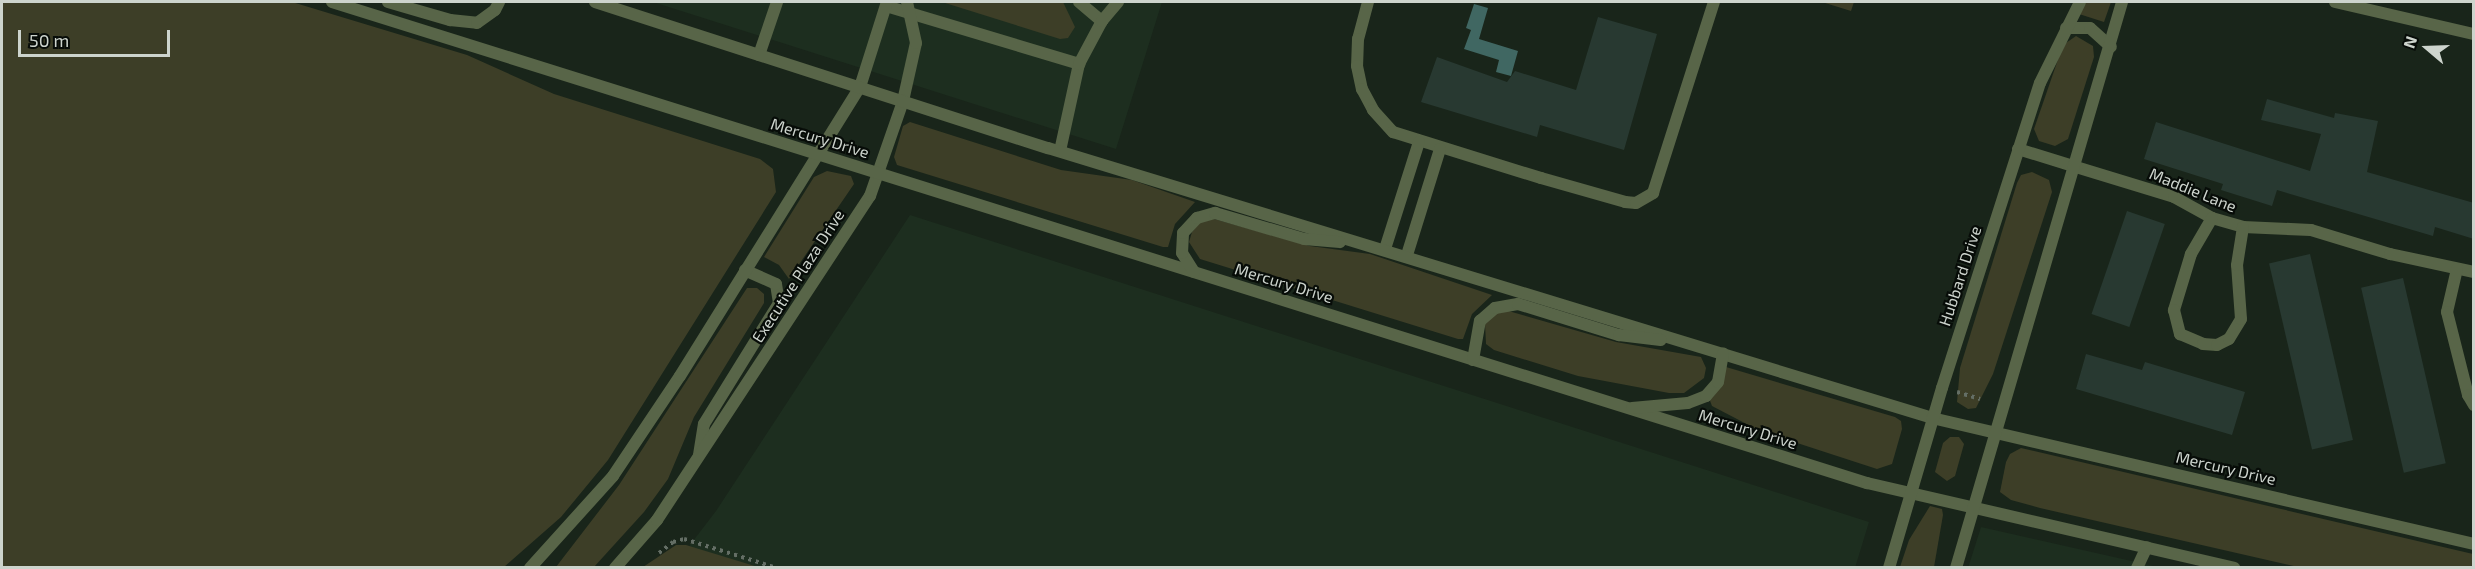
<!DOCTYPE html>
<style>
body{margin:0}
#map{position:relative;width:2475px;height:569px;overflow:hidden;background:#19251a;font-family:"Exo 2",sans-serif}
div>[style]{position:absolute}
.built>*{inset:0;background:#1d2e1f}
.green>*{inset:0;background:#3d3e27}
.water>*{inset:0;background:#406762}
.building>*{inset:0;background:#283931;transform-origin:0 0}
.path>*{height:4px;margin-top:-2px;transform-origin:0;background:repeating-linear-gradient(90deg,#646e65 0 3px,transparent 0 7.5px)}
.service>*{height:12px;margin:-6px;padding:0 6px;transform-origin:6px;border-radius:6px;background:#586548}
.minor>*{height:12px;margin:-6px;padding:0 6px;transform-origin:6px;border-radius:6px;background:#586548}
.tertiary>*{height:12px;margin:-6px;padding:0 6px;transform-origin:6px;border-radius:6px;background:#586548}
span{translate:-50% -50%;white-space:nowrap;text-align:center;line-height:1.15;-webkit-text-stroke:4.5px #070c08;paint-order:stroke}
.street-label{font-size:16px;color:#cdd4cd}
.frame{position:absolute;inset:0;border:3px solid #cdd4cd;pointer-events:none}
.north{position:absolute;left:2397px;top:18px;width:60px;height:60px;-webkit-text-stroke:4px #070c08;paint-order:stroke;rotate:289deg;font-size:16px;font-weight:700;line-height:24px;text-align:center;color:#cdd4cd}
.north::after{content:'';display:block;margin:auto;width:21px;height:27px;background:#cdd4cd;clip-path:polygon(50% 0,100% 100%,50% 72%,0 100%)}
.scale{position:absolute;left:18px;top:30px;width:152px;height:27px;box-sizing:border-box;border:3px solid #cdd4cd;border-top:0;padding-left:8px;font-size:18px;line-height:21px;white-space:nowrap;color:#cdd4cd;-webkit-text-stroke:4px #070c08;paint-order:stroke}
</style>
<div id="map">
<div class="built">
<div style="clip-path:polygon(653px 2px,1162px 2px,1116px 149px)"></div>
<div style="clip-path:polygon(910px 215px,1869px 522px,1855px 568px,665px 568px,683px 554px,716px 511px)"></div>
<div style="clip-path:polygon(1981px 527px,2158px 567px,1968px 568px)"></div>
</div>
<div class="green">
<div style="clip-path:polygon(2px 2px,292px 2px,467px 55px,554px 94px,760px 159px,773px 169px,776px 192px,608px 460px,561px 517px,504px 567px,2px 567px)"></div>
<div style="clip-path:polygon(942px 2px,1063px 2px,1075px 27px,1068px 38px,1060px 39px)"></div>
<div style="clip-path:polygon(1822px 2px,1854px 2px,1851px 11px)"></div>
<div style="clip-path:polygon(2085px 2px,2111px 2px,2104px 22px,2079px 14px)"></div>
<div style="clip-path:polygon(2076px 36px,2093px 46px,2094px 57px,2068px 139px,2055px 146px,2039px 141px,2034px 129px,2063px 45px)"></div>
<div style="clip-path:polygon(910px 122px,1061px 170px,1132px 180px,1195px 202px,1175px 224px,1168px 247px,1163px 247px,897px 165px,894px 157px,903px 126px)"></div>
<div style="clip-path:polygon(827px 171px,851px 176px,854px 184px,789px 279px,779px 265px,764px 257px,814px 177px)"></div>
<div style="clip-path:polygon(2032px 172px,2049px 180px,2052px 192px,1993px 374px,1976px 408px,1968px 409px,1957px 402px,1960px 368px,2017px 183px,2021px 175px)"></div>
<div style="clip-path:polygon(1214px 219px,1310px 246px,1370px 254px,1492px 295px,1472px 314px,1463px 339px,1458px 339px,1200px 259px,1189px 242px,1192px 232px,1200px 222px)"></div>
<div style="clip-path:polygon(747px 288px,757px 288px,764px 294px,764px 303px,694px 417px,668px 479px,644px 512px,594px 567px,556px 567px,619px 485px)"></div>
<div style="clip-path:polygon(1505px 310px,1616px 342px,1701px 357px,1706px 368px,1704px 378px,1684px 393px,1669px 393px,1578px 376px,1494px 350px,1486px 344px,1485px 324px,1493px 315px)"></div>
<div style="clip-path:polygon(1726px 367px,1895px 417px,1901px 421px,1902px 429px,1892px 464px,1877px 469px,1760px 431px,1712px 406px,1709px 398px)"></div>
<div style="clip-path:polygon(1950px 437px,1959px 437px,1964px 444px,1955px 476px,1947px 481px,1935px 472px,1943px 443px)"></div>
<div style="clip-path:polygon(2021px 448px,2473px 554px,2473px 567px,2298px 567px,2040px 508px,2011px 500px,2000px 492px,2006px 462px,2010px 454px)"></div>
<div style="clip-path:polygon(1930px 506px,1942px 509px,1943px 515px,1934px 567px,1900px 567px,1909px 540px)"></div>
<div style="clip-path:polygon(676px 545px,686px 545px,758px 567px,643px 567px)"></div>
</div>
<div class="water">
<div style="clip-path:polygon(1474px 4px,1488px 8px,1479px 39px,1518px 51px,1511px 76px,1496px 72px,1499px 60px,1464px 49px,1471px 30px,1466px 28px)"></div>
</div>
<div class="building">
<div style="clip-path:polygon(1598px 17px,1657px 34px,1624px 150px,1540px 125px,1537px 137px,1421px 102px,1437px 57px,1507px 82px,1515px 71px,1576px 90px)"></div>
<div style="clip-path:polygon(2267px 99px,2334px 118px,2335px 113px,2378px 121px,2367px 172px,2474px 203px,2474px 239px,2435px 227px,2433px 236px,2277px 190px,2272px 206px,2221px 190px,2223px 184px,2144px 159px,2156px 122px,2310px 171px,2321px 134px,2261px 120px)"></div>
<div style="left:2127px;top:211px;width:40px;height:109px;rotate:19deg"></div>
<div style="left:2310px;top:254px;width:191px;height:42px;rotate:77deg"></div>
<div style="left:2403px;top:278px;width:190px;height:43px;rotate:77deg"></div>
<div style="clip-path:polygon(2086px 354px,2142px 370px,2145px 362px,2245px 392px,2232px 435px,2076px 389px)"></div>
</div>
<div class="path">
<div style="left:1957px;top:392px;width:24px;rotate:17deg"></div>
<div style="left:659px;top:553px;width:18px;rotate:-38deg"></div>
<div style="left:673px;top:542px;width:11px;rotate:-15deg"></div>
<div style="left:684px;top:539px;width:97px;rotate:17.3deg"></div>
</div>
<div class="service">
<div style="left:1079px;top:2px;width:30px;rotate:40deg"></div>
<div style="left:886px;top:6px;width:202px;rotate:16.7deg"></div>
<div style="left:759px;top:55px;width:56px;rotate:-71.2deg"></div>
<div style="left:860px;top:87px;width:89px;rotate:-72.4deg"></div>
<div style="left:903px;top:101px;width:59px;rotate:-77.4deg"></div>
<div style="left:916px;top:43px;width:42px;rotate:-102.4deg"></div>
<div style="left:1060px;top:151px;width:89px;rotate:-77.7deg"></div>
<div style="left:1079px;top:64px;width:49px;rotate:-61.9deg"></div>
<div style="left:1102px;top:21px;width:25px;rotate:-50deg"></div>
<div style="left:1541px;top:178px;width:87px;rotate:15.9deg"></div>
<div style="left:1625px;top:202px;width:11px;rotate:5deg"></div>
<div style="left:1636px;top:203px;width:20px;rotate:-30deg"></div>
<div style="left:1653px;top:193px;width:201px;rotate:-72.3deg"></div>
<div style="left:2137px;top:568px;width:23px;rotate:-65deg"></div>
</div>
<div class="minor">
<div style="left:1368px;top:2px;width:38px;rotate:105deg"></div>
<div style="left:1358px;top:39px;width:27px;rotate:92deg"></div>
<div style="left:1357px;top:66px;width:24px;rotate:78deg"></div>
<div style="left:1362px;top:89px;width:24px;rotate:62deg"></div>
<div style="left:1373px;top:110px;width:30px;rotate:48deg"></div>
<div style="left:1393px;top:132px;width:155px;rotate:17.3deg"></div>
<div style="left:2335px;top:2px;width:143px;rotate:13deg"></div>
<div style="left:2076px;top:167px;width:102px;rotate:17deg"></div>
<div style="left:2174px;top:197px;width:43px;rotate:28.9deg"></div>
<div style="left:2212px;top:218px;width:32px;rotate:16deg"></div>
<div style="left:2243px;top:227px;width:68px;rotate:2.5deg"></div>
<div style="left:2311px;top:230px;width:83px;rotate:16.9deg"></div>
<div style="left:2390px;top:254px;width:86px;rotate:12.1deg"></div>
<div style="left:2212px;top:218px;width:42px;rotate:120.3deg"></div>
<div style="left:2191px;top:254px;width:59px;rotate:106.9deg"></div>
<div style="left:2174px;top:310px;width:25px;rotate:76deg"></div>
<div style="left:2180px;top:334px;width:25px;rotate:23deg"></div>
<div style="left:2203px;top:344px;width:14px;rotate:4deg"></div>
<div style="left:2217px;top:345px;width:13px;rotate:-27deg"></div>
<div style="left:2229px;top:339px;width:23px;rotate:-59deg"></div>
<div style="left:2241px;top:319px;width:54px;rotate:-94.2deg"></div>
<div style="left:2237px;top:265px;width:38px;rotate:-81deg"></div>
<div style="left:1385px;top:249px;width:112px;rotate:-72.4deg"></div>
<div style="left:1407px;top:255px;width:111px;rotate:-72.7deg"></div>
<div style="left:2457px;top:269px;width:44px;rotate:103.1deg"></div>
<div style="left:2447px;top:312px;width:86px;rotate:75.8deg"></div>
<div style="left:2468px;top:395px;width:12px;rotate:59deg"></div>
<div style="left:699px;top:455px;width:31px;rotate:-81deg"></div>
<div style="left:704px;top:424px;width:142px;rotate:-58.2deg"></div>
<div style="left:779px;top:303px;width:19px;rotate:-99deg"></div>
<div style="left:776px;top:284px;width:34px;rotate:-156deg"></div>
<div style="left:530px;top:568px;width:124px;rotate:-47.9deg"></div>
<div style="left:613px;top:476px;width:120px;rotate:-56.2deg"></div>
<div style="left:680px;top:376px;width:340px;rotate:-58.1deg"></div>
<div style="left:615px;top:568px;width:64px;rotate:-48.8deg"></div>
<div style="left:657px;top:520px;width:388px;rotate:-56.7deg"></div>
<div style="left:870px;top:196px;width:101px;rotate:-70.8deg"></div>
</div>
<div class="tertiary">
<div style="left:332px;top:2px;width:1609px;rotate:17.4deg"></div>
<div style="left:1867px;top:483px;width:377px;rotate:13deg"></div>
<div style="left:388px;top:2px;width:65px;rotate:16.2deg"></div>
<div style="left:450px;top:20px;width:27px;rotate:6deg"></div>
<div style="left:477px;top:23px;width:22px;rotate:-36deg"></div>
<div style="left:495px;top:10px;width:9px;rotate:-63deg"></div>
<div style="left:595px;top:2px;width:476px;rotate:17.9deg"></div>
<div style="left:1048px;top:148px;width:924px;rotate:16.98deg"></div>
<div style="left:1932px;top:418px;width:556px;rotate:13.09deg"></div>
<div style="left:2066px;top:28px;width:24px"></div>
<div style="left:2090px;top:28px;width:28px;rotate:42deg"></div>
<div style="left:2018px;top:149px;width:61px;rotate:17.2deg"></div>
<div style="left:1194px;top:272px;width:22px;rotate:-122deg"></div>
<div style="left:1182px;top:253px;width:20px;rotate:-87deg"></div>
<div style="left:1183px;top:233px;width:21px;rotate:-47deg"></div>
<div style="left:1197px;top:218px;width:19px;rotate:-16deg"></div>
<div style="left:1215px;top:213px;width:93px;rotate:16.3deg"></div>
<div style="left:1304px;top:239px;width:36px;rotate:5deg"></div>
<div style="left:1473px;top:360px;width:40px;rotate:-80deg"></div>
<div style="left:1480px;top:321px;width:20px;rotate:-41deg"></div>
<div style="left:1495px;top:308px;width:23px;rotate:-10deg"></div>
<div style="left:1518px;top:304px;width:106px;rotate:17.1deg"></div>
<div style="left:1619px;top:335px;width:42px;rotate:6.8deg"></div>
<div style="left:1632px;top:408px;width:56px;rotate:-5.1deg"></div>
<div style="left:1688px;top:403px;width:19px;rotate:-21deg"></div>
<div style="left:1706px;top:396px;width:18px;rotate:-49deg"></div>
<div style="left:1718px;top:382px;width:29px;rotate:-80deg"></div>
<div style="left:1889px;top:568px;width:188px;rotate:-73.6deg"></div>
<div style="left:1942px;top:388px;width:320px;rotate:-72.2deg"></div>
<div style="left:2040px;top:83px;width:90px;rotate:-63.7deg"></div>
<div style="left:1956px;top:568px;width:590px;rotate:-73.65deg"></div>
</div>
<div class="street-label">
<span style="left:820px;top:138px;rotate:17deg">Mercury Drive</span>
<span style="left:2193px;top:190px;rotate:22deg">Maddie Lane</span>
<span style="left:798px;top:276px;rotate:-57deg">Executive Plaza Drive</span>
<span style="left:1960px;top:276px;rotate:-72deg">Hubbard Drive</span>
<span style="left:1284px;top:283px;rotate:17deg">Mercury Drive</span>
<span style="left:1748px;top:429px;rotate:17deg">Mercury Drive</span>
<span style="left:2226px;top:468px;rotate:13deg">Mercury Drive</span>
</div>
<div class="frame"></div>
<div class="north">N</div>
<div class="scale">50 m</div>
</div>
